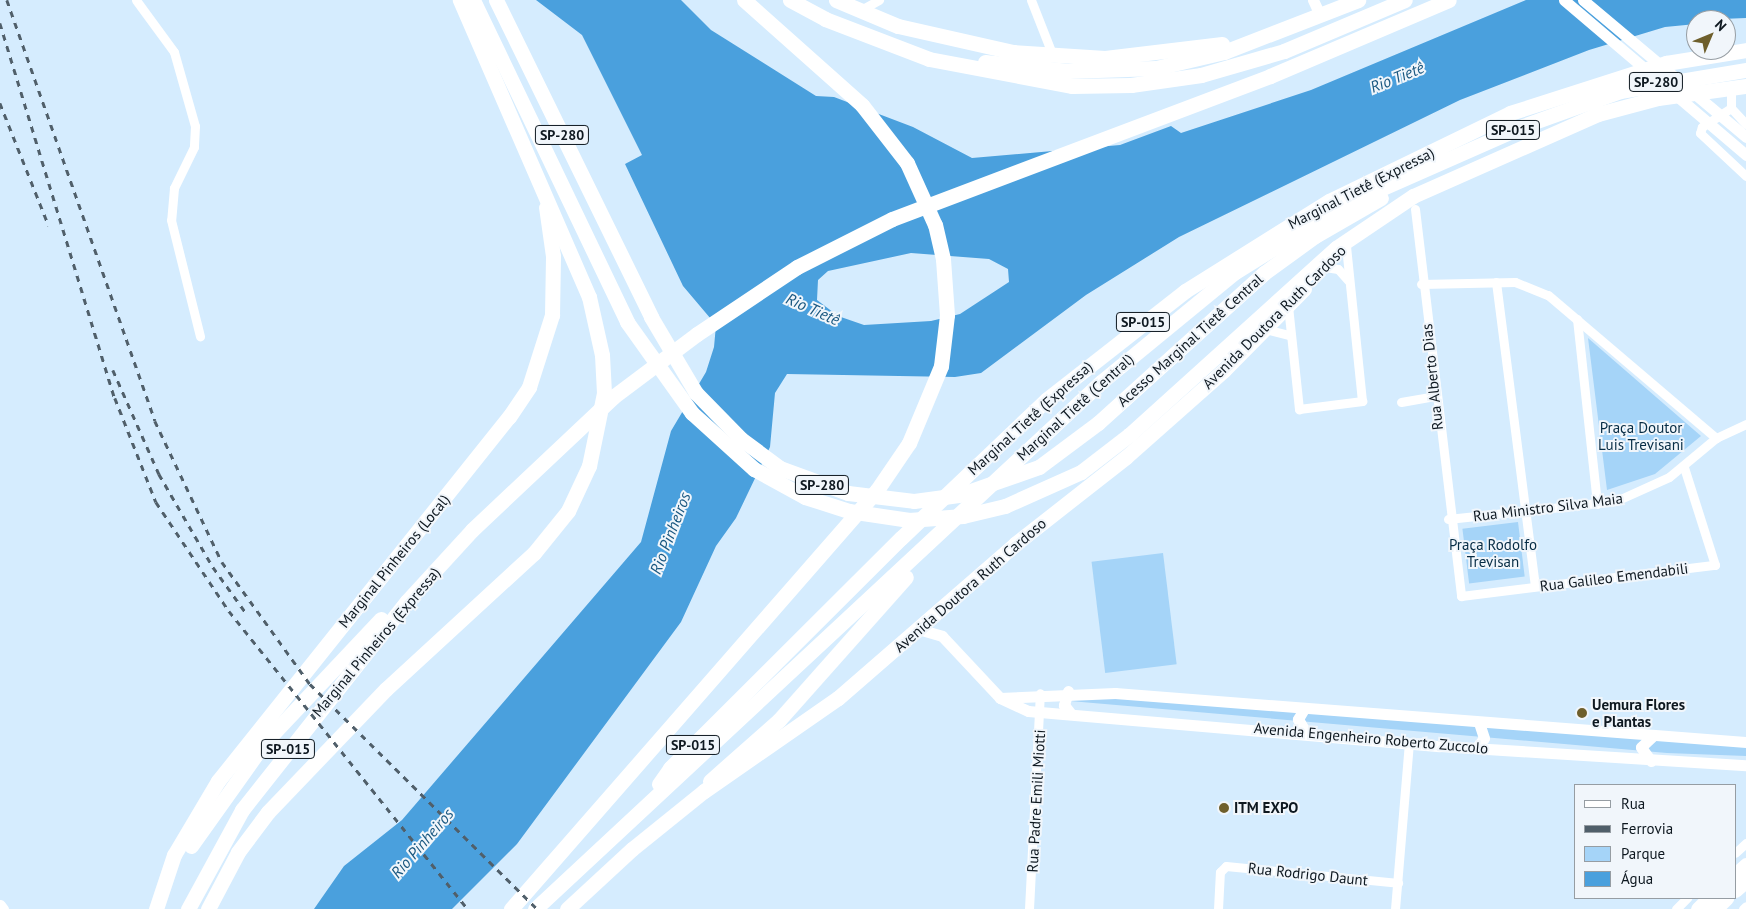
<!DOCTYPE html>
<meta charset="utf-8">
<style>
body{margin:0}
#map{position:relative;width:1746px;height:909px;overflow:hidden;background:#d5ecfe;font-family:"PT Sans",sans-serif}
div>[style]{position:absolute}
.green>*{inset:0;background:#a5d4f8;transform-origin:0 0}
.water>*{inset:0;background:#4aa0dd}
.street>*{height:9px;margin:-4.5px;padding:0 4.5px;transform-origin:4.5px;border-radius:4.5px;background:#fff}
.secondary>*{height:11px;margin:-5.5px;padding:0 5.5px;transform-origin:5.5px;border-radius:5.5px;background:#fff}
.highway>*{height:15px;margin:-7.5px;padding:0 7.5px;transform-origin:7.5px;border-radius:7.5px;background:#fff}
.rail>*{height:2.5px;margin-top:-1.25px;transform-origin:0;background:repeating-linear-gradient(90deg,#505f6a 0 6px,transparent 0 12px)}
.dots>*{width:14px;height:14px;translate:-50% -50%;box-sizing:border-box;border:2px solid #f1f6fb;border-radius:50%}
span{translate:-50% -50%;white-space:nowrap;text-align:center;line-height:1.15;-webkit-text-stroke:4px #f1f6fb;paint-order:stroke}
.shield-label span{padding:1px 4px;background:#f1f6fb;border:1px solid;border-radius:4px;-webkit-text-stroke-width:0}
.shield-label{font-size:14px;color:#0e1820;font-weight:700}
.street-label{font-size:15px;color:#0e1820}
.park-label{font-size:15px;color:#062c45}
.poi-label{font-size:15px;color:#0e1820;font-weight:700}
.left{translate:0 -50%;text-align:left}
.water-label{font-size:16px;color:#1a5881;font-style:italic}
.legend{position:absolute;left:1574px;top:784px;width:162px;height:115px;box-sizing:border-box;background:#f1f6fb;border:1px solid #969da3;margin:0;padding:6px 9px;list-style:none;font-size:15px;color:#0e1820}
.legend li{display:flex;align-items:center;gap:10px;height:25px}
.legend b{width:25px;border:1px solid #969da3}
.north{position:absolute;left:1686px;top:10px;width:50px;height:50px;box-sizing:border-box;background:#f1f6fb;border:1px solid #969da3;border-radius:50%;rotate:45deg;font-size:14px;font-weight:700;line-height:20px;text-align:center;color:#0e1820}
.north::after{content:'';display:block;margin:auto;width:18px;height:22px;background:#6e5f2c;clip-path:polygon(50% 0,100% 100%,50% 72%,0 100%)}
</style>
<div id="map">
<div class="green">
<div style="clip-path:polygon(1588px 338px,1701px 436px,1655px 474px,1607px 490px)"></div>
<div style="left:1518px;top:522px;width:55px;height:56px;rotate:83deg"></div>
<div style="left:1163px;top:553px;width:112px;height:72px;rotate:83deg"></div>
<div style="clip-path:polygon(1071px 693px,1746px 746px,1746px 756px,1667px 753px,1070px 701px)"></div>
</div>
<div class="water">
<div style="clip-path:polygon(evenodd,536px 0,681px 0,711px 30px,816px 96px,834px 97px,913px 127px,972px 158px,1120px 145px,1171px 126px,1181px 133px,1311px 90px,1526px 0,1746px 0,1746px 18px,1696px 20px,1696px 24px,1665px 27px,1589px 50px,1460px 100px,1179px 237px,1086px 295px,981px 373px,955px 377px,787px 374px,775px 393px,770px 447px,736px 518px,716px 546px,681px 622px,517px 844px,452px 909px,314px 909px,344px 866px,402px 820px,641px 542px,671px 431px,706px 372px,714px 347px,716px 325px,683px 286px,625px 164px,642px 155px,582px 35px,536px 0,911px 253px,989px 259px,1008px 269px,1009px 282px,960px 314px,931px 321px,864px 325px,838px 316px,817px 300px,818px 280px,828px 271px,911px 253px)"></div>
</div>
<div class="street">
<div style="left:136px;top:0;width:64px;rotate:53.8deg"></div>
<div style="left:174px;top:52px;width:77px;rotate:74.2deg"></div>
<div style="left:195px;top:126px;width:21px;rotate:93deg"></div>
<div style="left:194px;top:147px;width:46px;rotate:116deg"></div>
<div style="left:174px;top:188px;width:32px;rotate:95deg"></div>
<div style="left:171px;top:220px;width:120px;rotate:76deg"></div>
<div style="left:1031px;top:0;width:60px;rotate:68.6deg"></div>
<div style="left:859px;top:11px;width:23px;rotate:-29deg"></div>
<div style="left:1731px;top:87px;width:21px;rotate:90deg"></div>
<div style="left:1731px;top:108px;width:22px;rotate:47deg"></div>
<div style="left:1731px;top:108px;width:35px;rotate:147deg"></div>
<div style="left:1702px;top:127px;width:6px;rotate:108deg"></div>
<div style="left:1700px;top:133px;width:63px;rotate:43.1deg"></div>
<div style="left:1415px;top:209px;width:390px;rotate:83.2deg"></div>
<div style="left:1461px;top:596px;width:256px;rotate:-7deg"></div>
<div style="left:1715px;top:565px;width:103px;rotate:-107.6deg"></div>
<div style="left:1325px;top:267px;width:13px;rotate:9deg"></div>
<div style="left:1338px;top:269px;width:15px;rotate:48deg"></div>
<div style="left:1496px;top:282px;width:306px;rotate:82.7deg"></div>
<div style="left:1421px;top:284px;width:94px;rotate:-1.2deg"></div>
<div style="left:1515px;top:282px;width:35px;rotate:22deg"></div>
<div style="left:1548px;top:295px;width:221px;rotate:40.4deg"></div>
<div style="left:1288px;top:306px;width:104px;rotate:83.9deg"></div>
<div style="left:1299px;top:409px;width:64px;rotate:-7.2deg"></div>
<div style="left:1362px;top:401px;width:156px;rotate:-95.9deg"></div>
<div style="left:1577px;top:319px;width:186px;rotate:83.8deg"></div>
<div style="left:1265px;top:329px;width:25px;rotate:14deg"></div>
<div style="left:1401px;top:402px;width:34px;rotate:-10deg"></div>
<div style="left:1448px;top:519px;width:169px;rotate:-6.1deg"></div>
<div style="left:1616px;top:501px;width:58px;rotate:-24.4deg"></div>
<div style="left:1669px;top:477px;width:61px;rotate:-39.7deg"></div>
<div style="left:1716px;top:438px;width:33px;rotate:-25deg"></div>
<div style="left:1735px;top:853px;width:15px;rotate:-42deg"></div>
<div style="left:1029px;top:909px;width:216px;rotate:-87.1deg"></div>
<div style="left:1218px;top:909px;width:37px;rotate:-87deg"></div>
<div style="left:1220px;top:872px;width:8px;rotate:-45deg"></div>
<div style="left:1226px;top:866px;width:173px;rotate:5.6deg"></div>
<div style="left:1395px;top:909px;width:167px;rotate:-85.2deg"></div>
<div style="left:1676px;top:909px;width:16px;rotate:-45deg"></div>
<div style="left:1743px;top:909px;width:4px;rotate:-45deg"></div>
</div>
<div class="secondary">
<div style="left:1313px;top:0;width:17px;rotate:65deg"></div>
<div style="left:1564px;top:0;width:239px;rotate:40.4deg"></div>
<div style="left:1583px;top:0;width:213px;rotate:40deg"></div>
<div style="left:918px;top:629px;width:25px;rotate:16deg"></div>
<div style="left:942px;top:636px;width:85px;rotate:46.9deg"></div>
<div style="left:1000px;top:698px;width:31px;rotate:25deg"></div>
<div style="left:1028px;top:711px;width:413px;rotate:4.9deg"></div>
<div style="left:1440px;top:746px;width:307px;rotate:3.6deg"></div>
<div style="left:1068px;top:691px;width:15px;rotate:106deg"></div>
<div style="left:1064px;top:705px;width:11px;rotate:52deg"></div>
<div style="left:1000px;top:698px;width:115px;rotate:-2.5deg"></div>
<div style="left:1115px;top:693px;width:633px;rotate:4.44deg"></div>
<div style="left:1304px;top:709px;width:12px;rotate:121deg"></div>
<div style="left:1298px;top:719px;width:16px;rotate:60deg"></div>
<div style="left:1477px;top:747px;width:11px;rotate:-52deg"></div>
<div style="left:1484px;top:738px;width:16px;rotate:-108deg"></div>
<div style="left:1651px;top:761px;width:17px;rotate:-126deg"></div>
<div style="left:1641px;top:747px;width:16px;rotate:-43deg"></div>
<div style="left:0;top:905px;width:5px;rotate:53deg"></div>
</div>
<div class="highway">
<div style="left:473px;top:0;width:357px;rotate:64.4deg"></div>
<div style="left:627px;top:322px;width:112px;rotate:54.5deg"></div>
<div style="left:692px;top:413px;width:84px;rotate:42.1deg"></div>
<div style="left:754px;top:469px;width:58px;rotate:28.8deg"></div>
<div style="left:805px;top:497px;width:46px;rotate:17.7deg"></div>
<div style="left:849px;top:511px;width:61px;rotate:8.5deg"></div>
<div style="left:909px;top:520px;width:54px;rotate:-4.2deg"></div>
<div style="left:963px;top:516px;width:43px;rotate:-13.4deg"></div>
<div style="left:1005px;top:506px;width:83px;rotate:-24.1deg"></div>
<div style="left:1081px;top:472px;width:61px;rotate:-37.6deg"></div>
<div style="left:1129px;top:435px;width:279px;rotate:-42.1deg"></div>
<div style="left:1336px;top:248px;width:93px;rotate:-34deg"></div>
<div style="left:1413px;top:196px;width:202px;rotate:-23.9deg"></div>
<div style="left:1598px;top:114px;width:62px;rotate:-14.9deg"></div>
<div style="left:1658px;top:98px;width:89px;rotate:-7.8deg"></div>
<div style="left:496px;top:0;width:353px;rotate:63.9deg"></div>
<div style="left:651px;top:317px;width:88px;rotate:59.4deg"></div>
<div style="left:696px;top:393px;width:64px;rotate:45.6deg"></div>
<div style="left:741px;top:439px;width:49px;rotate:36.6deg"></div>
<div style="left:780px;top:468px;width:72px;rotate:20.2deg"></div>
<div style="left:848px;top:493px;width:66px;rotate:6.9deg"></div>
<div style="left:914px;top:501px;width:45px;rotate:-7.6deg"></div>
<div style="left:959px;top:495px;width:85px;rotate:-19.3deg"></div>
<div style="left:1039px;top:467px;width:74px;rotate:-36.7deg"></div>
<div style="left:1098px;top:423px;width:224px;rotate:-42.1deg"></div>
<div style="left:1264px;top:273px;width:63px;rotate:-36deg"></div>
<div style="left:1315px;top:236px;width:76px;rotate:-29.9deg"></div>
<div style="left:790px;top:0;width:40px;rotate:28deg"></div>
<div style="left:825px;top:19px;width:111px;rotate:21deg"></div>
<div style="left:929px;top:59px;width:146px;rotate:10.7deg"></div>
<div style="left:1072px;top:86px;width:59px;rotate:-1deg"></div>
<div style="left:1131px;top:85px;width:71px;rotate:-8.1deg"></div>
<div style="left:1201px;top:75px;width:86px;rotate:-16.1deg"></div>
<div style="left:1284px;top:51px;width:131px;rotate:-22.9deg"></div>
<div style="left:836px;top:0;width:67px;rotate:22.8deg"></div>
<div style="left:898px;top:26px;width:118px;rotate:12.7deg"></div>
<div style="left:1013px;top:52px;width:92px;rotate:3.7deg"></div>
<div style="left:1105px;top:58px;width:118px;rotate:-6.8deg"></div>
<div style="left:985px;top:62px;width:83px;rotate:6.2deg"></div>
<div style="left:1068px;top:71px;width:88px;rotate:-2deg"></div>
<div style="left:1156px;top:68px;width:70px;rotate:-13.2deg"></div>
<div style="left:1224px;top:52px;width:144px;rotate:-21.2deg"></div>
<div style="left:710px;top:781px;width:92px;rotate:-41.5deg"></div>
<div style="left:779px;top:720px;width:191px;rotate:-48.4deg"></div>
<div style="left:659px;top:784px;width:19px;rotate:-55deg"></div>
<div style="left:670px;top:768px;width:326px;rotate:-44.9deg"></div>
<div style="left:901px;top:538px;width:200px;rotate:-43.6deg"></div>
<div style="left:1046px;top:400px;width:177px;rotate:-38.1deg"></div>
<div style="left:1185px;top:291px;width:170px;rotate:-32deg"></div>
<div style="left:1329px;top:201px;width:201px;rotate:-25.9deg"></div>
<div style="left:1510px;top:113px;width:164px;rotate:-17.8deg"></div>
<div style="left:1666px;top:63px;width:81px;rotate:-9.2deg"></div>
<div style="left:191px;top:846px;width:128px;rotate:-54.6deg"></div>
<div style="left:265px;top:742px;width:169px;rotate:-46.7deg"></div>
<div style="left:1735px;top:875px;width:15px;rotate:-42deg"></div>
<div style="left:1735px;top:890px;width:15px;rotate:-42deg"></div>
<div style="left:156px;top:909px;width:57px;rotate:-71.6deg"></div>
<div style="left:174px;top:855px;width:86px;rotate:-59.3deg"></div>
<div style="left:218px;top:781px;width:466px;rotate:-51.4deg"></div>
<div style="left:509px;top:417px;width:36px;rotate:-56deg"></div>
<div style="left:529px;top:387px;width:76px;rotate:-72.3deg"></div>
<div style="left:552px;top:315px;width:59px;rotate:-89deg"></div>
<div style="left:553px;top:256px;width:49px;rotate:-98.1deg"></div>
<div style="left:188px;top:909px;width:113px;rotate:-61.4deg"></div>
<div style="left:242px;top:810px;width:266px;rotate:-51.7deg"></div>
<div style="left:407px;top:601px;width:96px;rotate:-47.5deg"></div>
<div style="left:472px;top:530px;width:194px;rotate:-43.3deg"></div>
<div style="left:613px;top:397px;width:105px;rotate:-36.9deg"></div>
<div style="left:697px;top:334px;width:120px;rotate:-33.8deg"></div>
<div style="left:797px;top:267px;width:106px;rotate:-26.8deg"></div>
<div style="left:892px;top:219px;width:404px;rotate:-20.7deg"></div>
<div style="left:1270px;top:76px;width:194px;rotate:-23deg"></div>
<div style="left:208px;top:909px;width:64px;rotate:-62.2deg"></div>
<div style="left:238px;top:852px;width:50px;rotate:-53.1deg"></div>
<div style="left:268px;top:812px;width:170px;rotate:-46.2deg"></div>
<div style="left:386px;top:689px;width:201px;rotate:-42.6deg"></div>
<div style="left:534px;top:553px;width:54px;rotate:-51deg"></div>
<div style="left:568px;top:511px;width:50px;rotate:-65deg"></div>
<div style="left:589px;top:466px;width:75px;rotate:-78.4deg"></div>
<div style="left:604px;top:393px;width:38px;rotate:-93deg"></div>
<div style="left:602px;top:355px;width:59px;rotate:-102.6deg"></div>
<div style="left:589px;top:297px;width:324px;rotate:-113.5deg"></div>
<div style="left:511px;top:909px;width:556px;rotate:-48.86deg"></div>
<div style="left:877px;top:490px;width:57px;rotate:-55.8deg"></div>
<div style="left:909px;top:443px;width:83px;rotate:-67.4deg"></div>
<div style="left:941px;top:366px;width:51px;rotate:-83.3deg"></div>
<div style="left:947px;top:315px;width:56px;rotate:-94.1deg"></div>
<div style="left:943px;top:259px;width:35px;rotate:-103deg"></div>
<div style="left:935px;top:225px;width:68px;rotate:-114.3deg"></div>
<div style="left:907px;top:163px;width:73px;rotate:-127.8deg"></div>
<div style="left:862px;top:105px;width:158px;rotate:-138.3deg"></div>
<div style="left:535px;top:909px;width:773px;rotate:-42.96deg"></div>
<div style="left:1101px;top:382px;width:173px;rotate:-39.4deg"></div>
<div style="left:1235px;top:272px;width:126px;rotate:-31.7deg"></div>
<div style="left:1342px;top:206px;width:198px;rotate:-23.8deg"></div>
<div style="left:1523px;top:126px;width:103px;rotate:-19.8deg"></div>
<div style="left:1620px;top:91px;width:128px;rotate:-9.5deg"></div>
<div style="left:567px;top:909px;width:88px;rotate:-42.7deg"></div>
<div style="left:632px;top:849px;width:92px;rotate:-38.9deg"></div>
<div style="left:704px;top:791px;width:163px;rotate:-34.8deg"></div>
<div style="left:838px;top:698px;width:235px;rotate:-41deg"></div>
<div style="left:1015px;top:544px;width:141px;rotate:-38.1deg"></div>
<div style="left:1126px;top:457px;width:131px;rotate:-41.6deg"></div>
<div style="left:1224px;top:370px;width:114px;rotate:-45.4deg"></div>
<div style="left:1698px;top:909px;width:16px;rotate:-45deg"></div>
<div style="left:1715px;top:909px;width:16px;rotate:-45deg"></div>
</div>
<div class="rail">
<div style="left:7px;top:0;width:446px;rotate:70.6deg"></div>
<div style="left:155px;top:421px;width:156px;rotate:64.6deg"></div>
<div style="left:222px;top:562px;width:150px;rotate:54.2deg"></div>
<div style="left:310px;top:684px;width:320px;rotate:44.7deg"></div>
<div style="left:0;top:23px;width:392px;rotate:73deg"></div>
<div style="left:115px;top:398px;width:112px;rotate:68.5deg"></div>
<div style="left:156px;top:502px;width:131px;rotate:56.2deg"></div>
<div style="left:229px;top:611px;width:382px;rotate:51.3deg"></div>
<div style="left:0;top:103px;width:132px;rotate:68.3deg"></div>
<div style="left:113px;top:370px;width:114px;rotate:66.1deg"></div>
<div style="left:159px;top:474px;width:108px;rotate:59.9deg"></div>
<div style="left:213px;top:567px;width:57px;rotate:54.3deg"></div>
</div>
<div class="dots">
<div style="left:1582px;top:713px;background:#6e5f2c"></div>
<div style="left:1224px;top:808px;background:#6e5f2c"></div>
</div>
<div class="shield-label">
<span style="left:1656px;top:82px">SP-280</span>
<span style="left:1513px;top:130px">SP-015</span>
<span style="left:562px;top:135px">SP-280</span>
<span style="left:1143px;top:322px">SP-015</span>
<span style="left:822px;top:485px">SP-280</span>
<span style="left:693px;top:745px">SP-015</span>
<span style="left:288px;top:749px">SP-015</span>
</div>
<div class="street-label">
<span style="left:1361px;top:188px;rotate:-27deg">Marginal Tietê (Expressa)</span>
<span style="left:1274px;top:317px;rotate:-45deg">Avenida Doutora Ruth Cardoso</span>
<span style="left:1190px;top:340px;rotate:-42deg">Acesso Marginal Tietê Central</span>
<span style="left:1432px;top:377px;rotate:-96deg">Rua Alberto Dias</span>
<span style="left:1075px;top:407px;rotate:-42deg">Marginal Tietê (Central)</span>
<span style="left:1030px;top:418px;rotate:-42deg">Marginal Tietê (Expressa)</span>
<span style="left:1548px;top:507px;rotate:-7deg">Rua Ministro Silva Maia</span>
<span style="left:394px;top:561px;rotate:-51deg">Marginal Pinheiros (Local)</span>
<span style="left:1614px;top:577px;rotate:-7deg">Rua Galileo Emendabili</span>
<span style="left:970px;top:585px;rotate:-41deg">Avenida Doutora Ruth Cardoso</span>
<span style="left:376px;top:642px;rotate:-50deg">Marginal Pinheiros (Expressa)</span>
<span style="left:1371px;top:738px;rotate:5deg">Avenida Engenheiro Roberto Zuccolo</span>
<span style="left:1036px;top:801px;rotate:-87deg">Rua Padre Emili Miotti</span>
<span style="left:1308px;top:874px;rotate:6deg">Rua Rodrigo Daunt</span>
</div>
<div class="park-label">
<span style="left:1641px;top:436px">Praça Doutor<br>Luis Trevisani</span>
<span style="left:1493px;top:553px">Praça Rodolfo<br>Trevisan</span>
</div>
<div class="poi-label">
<span class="left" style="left:1592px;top:713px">Uemura Flores<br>e Plantas</span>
<span class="left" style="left:1234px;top:808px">ITM EXPO</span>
</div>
<div class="water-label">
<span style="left:1397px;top:77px;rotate:-22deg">Rio Tietê</span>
<span style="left:813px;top:309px;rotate:24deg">Rio Tietê</span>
<span style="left:670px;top:533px;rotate:-69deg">Rio Pinheiros</span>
<span style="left:422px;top:843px;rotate:-49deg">Rio Pinheiros</span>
</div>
<ul class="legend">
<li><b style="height:6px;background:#fff"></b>Rua</li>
<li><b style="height:6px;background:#505f6a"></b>Ferrovia</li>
<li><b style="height:14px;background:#a5d4f8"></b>Parque</li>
<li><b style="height:14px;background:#4aa0dd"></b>Água</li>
</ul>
<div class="north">N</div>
</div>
